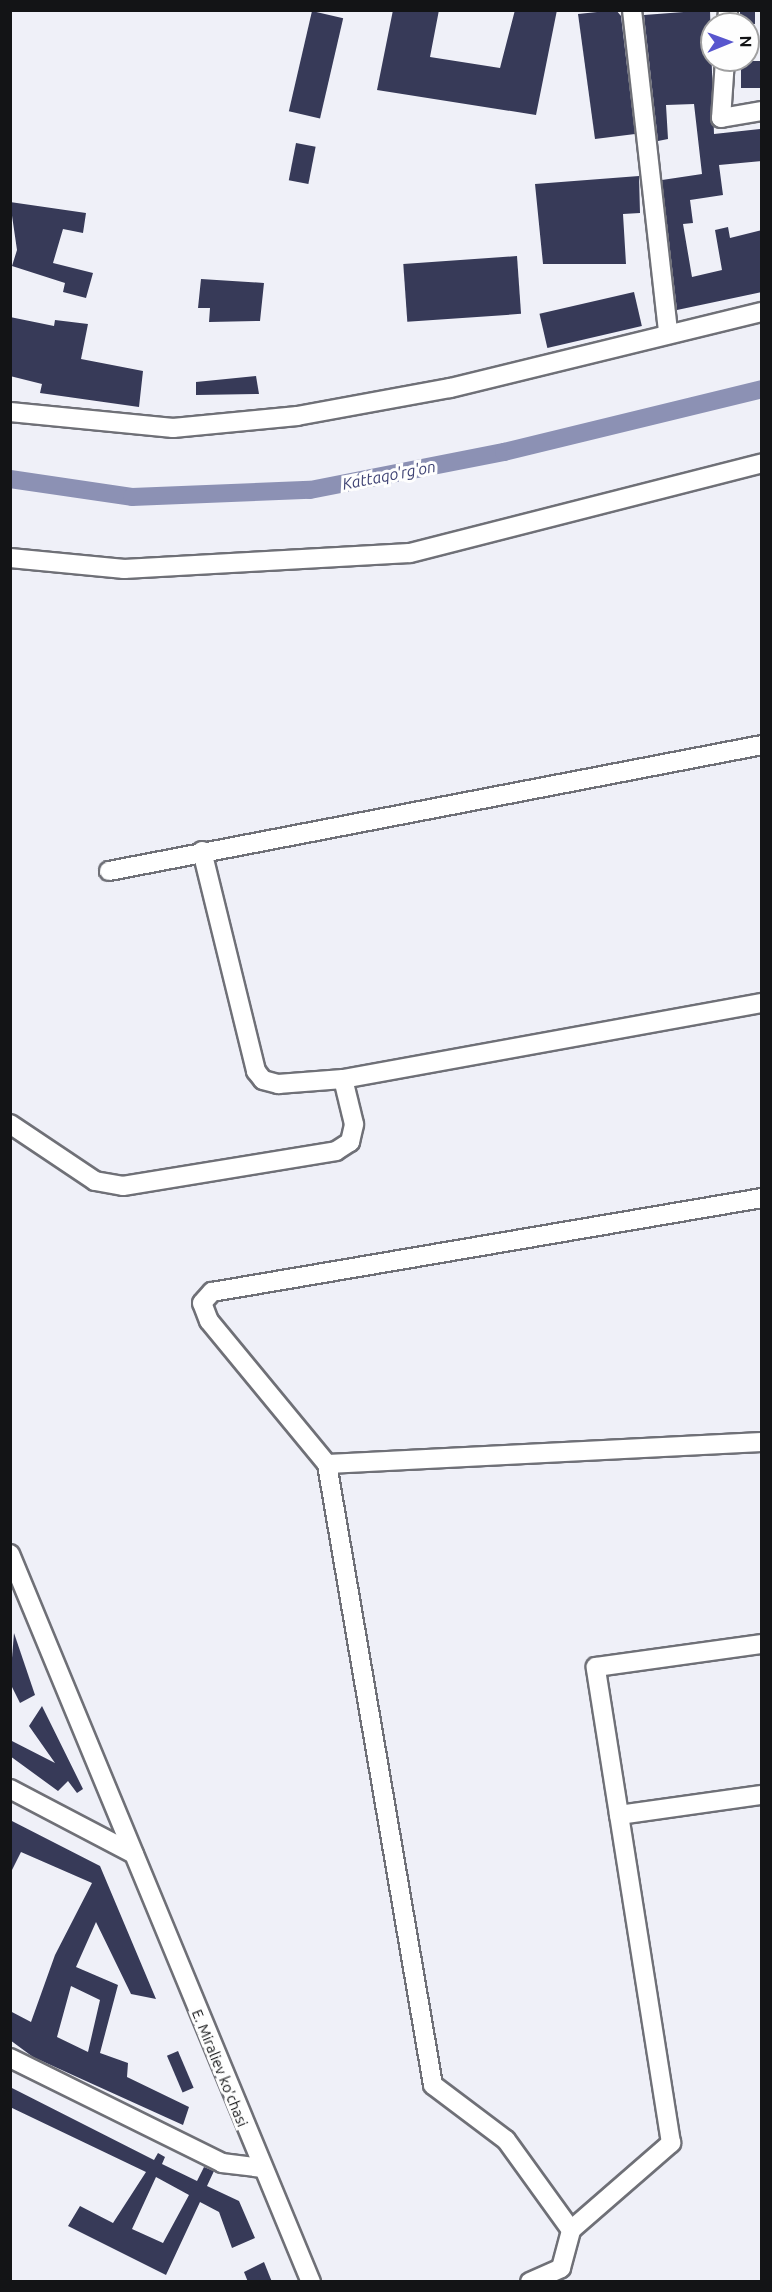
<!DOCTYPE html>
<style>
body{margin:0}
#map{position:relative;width:772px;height:2292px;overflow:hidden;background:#eff0f8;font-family:Ubuntu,sans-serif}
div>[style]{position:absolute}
.canal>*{height:18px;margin:-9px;padding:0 9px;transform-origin:9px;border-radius:9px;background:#8c91b4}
.building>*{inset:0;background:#373a58;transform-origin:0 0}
.roads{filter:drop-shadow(2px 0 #6f7077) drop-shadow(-2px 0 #6f7077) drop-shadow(0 2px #6f7077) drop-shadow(0 -2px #6f7077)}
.minor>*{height:18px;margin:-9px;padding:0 9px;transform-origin:9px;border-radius:9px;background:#fff}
span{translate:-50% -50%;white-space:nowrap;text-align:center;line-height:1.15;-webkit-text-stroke:6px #fefefe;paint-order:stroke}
.street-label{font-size:15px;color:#131416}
.water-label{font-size:16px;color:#3f4374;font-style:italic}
.frame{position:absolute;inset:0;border:12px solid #131416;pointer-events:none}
.north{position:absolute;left:700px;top:12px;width:60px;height:60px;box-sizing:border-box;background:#fefefe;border:2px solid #a0a0a1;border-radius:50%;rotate:89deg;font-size:16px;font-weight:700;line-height:24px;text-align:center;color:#131416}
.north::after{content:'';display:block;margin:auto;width:21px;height:27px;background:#5856ce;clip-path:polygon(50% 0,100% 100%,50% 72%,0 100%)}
</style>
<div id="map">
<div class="canal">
<div style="left:10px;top:479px;width:123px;rotate:8.4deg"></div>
<div style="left:132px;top:497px;width:178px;rotate:-2.3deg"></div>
<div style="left:310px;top:490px;width:198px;rotate:-11.1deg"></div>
<div style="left:504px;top:452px;width:266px;rotate:-13.7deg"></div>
</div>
<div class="building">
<div style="clip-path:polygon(393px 10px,439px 10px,430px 57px,500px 68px,515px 10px,557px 10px,536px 115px,377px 90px)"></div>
<div style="clip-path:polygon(616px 10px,621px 16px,635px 134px,595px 139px,578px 14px)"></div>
<div style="clip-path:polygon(710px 10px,714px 134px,760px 129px,762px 161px,719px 165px,723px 195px,690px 200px,693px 223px,683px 224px,692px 277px,722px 270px,715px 230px,728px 227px,730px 238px,762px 230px,762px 292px,677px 310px,662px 180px,702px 174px,694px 104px,666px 105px,668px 139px,658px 141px,644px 15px)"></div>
<div style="left:740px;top:10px;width:15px;height:14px"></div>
<div style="left:312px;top:11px;width:32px;height:103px;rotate:13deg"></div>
<div style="left:762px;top:61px;width:27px;height:21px;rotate:90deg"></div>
<div style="left:296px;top:143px;width:20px;height:38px;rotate:11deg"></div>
<div style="clip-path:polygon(639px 176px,640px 213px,623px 214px,626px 264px,543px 264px,535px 184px)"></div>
<div style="clip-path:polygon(10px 202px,86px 213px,83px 233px,63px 229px,53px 263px,93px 273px,86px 298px,63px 292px,65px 283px,12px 266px,17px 250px)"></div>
<div style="left:517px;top:256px;width:58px;height:114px;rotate:86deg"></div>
<div style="clip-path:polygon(201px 279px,264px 283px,260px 321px,209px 322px,210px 308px,198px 308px)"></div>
<div style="left:634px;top:292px;width:35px;height:97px;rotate:77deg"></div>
<div style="clip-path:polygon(10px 317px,54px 326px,55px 320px,88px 324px,81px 359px,143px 371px,139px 407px,40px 393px,42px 384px,10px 376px)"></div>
<div style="clip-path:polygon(256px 376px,259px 394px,196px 395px,196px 382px)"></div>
<div style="clip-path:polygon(14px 1633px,35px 1695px,20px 1703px,10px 1683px)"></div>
<div style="clip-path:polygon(42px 1706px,83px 1789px,77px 1793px,68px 1781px,58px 1791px,10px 1756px,10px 1740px,55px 1763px,29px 1726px)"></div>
<div style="clip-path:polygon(evenodd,10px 1820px,100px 1866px,156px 1999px,131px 1994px,96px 1922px,76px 1967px,118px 1985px,100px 2053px,128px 2063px,127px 2077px,189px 2107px,183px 2125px,33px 2057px,10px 2040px,10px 2011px,31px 2022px,55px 1955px,92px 1883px,21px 1852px,10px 1874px,10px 1820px,71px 1986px,100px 2000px,88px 2052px,57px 2037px,71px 1986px)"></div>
<div style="left:178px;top:2051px;width:40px;height:12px;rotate:67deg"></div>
<div style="clip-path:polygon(evenodd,10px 2087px,154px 2160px,158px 2153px,165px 2157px,162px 2164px,197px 2181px,204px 2167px,214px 2171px,207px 2186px,239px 2201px,255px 2238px,232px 2248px,219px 2212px,200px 2202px,166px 2275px,68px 2226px,80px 2206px,113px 2223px,146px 2172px,10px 2107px,10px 2087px,156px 2177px,189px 2195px,163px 2243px,132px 2229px,156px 2177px)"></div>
<div style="clip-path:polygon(264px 2262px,272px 2282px,248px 2282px,244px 2272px)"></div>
</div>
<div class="roads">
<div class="minor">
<div style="left:632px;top:10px;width:323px;rotate:83.6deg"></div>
<div style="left:727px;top:24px;width:14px;rotate:-86deg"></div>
<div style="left:725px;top:60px;width:58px;rotate:93.9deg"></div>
<div style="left:721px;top:118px;width:42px;rotate:-9.7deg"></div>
<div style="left:10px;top:412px;width:164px;rotate:5.6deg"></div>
<div style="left:173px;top:428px;width:125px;rotate:-5.5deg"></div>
<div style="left:297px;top:416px;width:156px;rotate:-10.4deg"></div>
<div style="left:450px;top:388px;width:321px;rotate:-13.7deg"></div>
<div style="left:10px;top:558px;width:115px;rotate:5.5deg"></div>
<div style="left:124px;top:569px;width:286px;rotate:-3.2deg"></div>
<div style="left:410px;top:553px;width:363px;rotate:-14.3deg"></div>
<div style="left:202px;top:851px;width:227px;rotate:76.2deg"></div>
<div style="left:256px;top:1071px;width:11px;rotate:52deg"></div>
<div style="left:263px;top:1080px;width:16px;rotate:15deg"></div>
<div style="left:278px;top:1084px;width:65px;rotate:-4.4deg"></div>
<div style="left:343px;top:1079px;width:426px;rotate:-10.3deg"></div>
<div style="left:109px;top:871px;width:665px;rotate:-10.92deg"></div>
<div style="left:10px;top:1124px;width:102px;rotate:33.8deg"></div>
<div style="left:95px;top:1181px;width:28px;rotate:10deg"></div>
<div style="left:123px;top:1186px;width:216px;rotate:-9.3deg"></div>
<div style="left:336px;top:1151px;width:17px;rotate:-33deg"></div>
<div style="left:350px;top:1142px;width:18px;rotate:-77deg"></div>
<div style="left:354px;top:1124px;width:46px;rotate:-103.7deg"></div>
<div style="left:327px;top:1464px;width:436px;rotate:-2.9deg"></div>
<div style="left:10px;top:1554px;width:788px;rotate:67.54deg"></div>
<div style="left:10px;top:1789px;width:140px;rotate:27.7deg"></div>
<div style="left:619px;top:1815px;width:144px;rotate:-8deg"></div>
<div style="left:10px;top:2058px;width:237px;rotate:26.3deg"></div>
<div style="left:222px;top:2163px;width:39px;rotate:7deg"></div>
<div style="left:571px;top:2230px;width:111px;rotate:-125.8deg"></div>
<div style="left:506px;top:2140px;width:91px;rotate:-143deg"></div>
<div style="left:433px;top:2085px;width:630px;rotate:-99.69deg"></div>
<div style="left:327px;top:1464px;width:185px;rotate:-129.5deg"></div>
<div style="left:209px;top:1321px;width:19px;rotate:-111deg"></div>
<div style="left:202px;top:1303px;width:15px;rotate:-48deg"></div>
<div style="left:212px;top:1292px;width:558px;rotate:-9.7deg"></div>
<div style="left:530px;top:2282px;width:34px;rotate:-24deg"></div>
<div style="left:561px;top:2268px;width:39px;rotate:-75deg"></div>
<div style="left:571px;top:2230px;width:133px;rotate:-41deg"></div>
<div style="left:671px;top:2143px;width:482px;rotate:-99deg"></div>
<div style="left:596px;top:1667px;width:168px;rotate:-7.9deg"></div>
</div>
</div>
<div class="street-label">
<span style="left:220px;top:2068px;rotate:68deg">E. Miraliev ko'chasi</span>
</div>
<div class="water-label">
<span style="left:389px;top:475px;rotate:-11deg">Kattaqo'rg'on</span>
</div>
<div class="frame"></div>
<div class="north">N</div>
</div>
